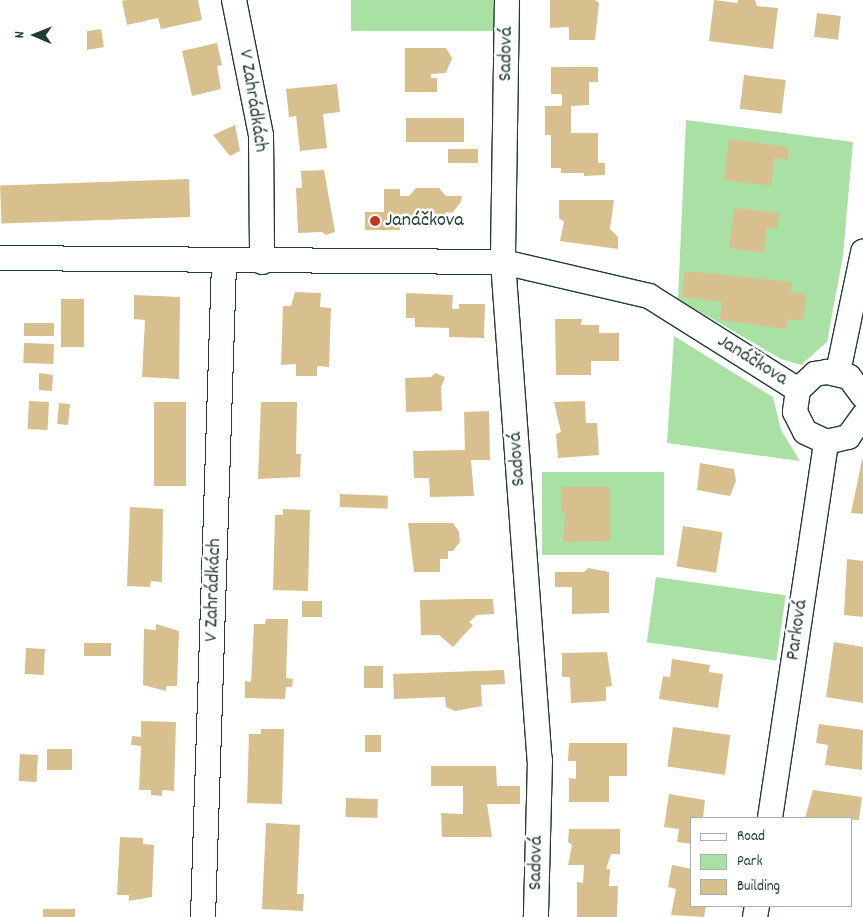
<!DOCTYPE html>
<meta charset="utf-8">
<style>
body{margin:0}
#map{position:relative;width:863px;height:917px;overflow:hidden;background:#fff;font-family:Dekko,sans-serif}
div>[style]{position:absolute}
.green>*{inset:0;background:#a9e1a5;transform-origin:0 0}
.building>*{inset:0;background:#d8bf8e;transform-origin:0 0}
.roads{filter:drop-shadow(1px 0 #1f3d34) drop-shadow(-1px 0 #1f3d34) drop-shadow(0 1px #1f3d34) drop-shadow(0 -1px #1f3d34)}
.minor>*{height:24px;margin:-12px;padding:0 12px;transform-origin:12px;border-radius:12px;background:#fff}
.dots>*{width:14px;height:14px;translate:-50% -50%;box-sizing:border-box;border:2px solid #fff;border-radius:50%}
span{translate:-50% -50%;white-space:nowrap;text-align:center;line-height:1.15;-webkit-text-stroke:5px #fff;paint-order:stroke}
.street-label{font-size:20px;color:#1f3d34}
.poi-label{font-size:20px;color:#1f3d34}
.left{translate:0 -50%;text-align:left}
.legend{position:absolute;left:690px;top:817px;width:162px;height:90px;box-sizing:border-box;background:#fff;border:1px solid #a5b1ae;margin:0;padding:6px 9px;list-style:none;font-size:15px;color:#1f3d34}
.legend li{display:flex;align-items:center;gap:10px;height:25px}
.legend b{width:25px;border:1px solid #a5b1ae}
.north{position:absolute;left:10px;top:10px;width:50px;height:50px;-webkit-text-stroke:4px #fff;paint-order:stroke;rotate:271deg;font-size:14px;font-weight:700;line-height:20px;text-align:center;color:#1f3d34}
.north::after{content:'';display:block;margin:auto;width:18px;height:22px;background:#1f3d34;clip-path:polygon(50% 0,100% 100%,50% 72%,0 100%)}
</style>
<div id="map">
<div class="green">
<div style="left:351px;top:0;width:146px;height:31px"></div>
<div style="clip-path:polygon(686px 120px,853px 142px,843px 256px,827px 342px,801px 365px,781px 359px,678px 299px)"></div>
<div style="clip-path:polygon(674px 336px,773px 397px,781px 430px,800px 461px,667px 443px)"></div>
<div style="left:542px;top:472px;width:122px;height:83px"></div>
<div style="left:656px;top:577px;width:131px;height:66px;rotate:8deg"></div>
</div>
<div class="building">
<div style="clip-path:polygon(127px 0,198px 0,202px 20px,161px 29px,158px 18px,127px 25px,122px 1px)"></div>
<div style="clip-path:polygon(550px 0,595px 0,599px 3px,595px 40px,569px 40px,569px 27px,550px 28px)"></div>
<div style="clip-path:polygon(714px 0,738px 3px,738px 0,755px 0,757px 6px,778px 8px,773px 49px,709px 41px)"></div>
<div style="left:817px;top:13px;width:24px;height:24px;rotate:7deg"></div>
<div style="clip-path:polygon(101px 29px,104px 47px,87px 50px,87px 31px)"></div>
<div style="clip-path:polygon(217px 43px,222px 65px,217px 66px,221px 89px,192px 96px,182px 51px)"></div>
<div style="clip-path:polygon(405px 48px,446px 48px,452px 58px,446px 73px,431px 74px,431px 78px,437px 78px,437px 92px,405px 92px)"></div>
<div style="clip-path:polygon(551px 67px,598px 67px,598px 82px,589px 82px,589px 105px,571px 106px,571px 133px,598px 133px,598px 163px,605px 163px,605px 175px,584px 176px,584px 173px,561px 173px,561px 168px,551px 168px,551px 135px,545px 135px,545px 106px,562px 106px,562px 94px,551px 94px)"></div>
<div style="left:744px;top:75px;width:42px;height:34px;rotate:7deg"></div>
<div style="clip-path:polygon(337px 84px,340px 112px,323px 114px,327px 148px,300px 151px,296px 116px,289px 117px,286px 89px)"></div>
<div style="left:464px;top:118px;width:24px;height:58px;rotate:90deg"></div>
<div style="clip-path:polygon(235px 125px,240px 151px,230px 156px,213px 135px)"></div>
<div style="clip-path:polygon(729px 139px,789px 147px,788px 160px,774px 158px,771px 186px,724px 180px)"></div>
<div style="left:448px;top:149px;width:30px;height:14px"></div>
<div style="clip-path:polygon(324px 170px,335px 232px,326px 235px,322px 232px,298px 233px,296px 188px,302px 188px,301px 171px)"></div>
<div style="left:189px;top:179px;width:38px;height:189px;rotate:88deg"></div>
<div style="clip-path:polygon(416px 188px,439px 188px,446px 196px,462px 196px,461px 202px,452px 213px,446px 212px,447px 219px,440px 226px,417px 226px,409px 219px,400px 220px,400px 230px,365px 230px,365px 212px,384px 212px,384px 189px,400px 189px,400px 196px,409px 196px)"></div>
<div style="clip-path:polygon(559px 200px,614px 200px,610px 229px,618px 237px,618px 249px,560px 241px,564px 222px,559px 218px)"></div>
<div style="clip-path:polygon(734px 208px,779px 213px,777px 229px,767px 227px,764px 253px,729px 248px)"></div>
<div style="clip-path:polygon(685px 271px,792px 282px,791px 292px,806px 294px,803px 321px,788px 319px,787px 329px,720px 320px,722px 302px,682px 297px)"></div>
<div style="clip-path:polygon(295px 292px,321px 293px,320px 307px,331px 308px,329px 367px,317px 366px,317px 376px,296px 376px,296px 364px,281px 365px,283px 306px,291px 306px)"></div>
<div style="clip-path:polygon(406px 293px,453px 295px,452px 309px,459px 309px,459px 304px,485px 304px,484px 338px,449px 337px,449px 328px,415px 327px,415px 318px,406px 318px)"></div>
<div style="clip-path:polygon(134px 295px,180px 297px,179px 379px,142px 377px,145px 320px,134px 319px)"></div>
<div style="left:61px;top:299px;width:23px;height:48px"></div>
<div style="clip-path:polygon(555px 319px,582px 319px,581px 325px,599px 325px,599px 333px,619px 333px,619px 361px,591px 361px,591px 375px,556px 375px)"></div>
<div style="left:24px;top:323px;width:30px;height:13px"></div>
<div style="left:24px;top:343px;width:30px;height:20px;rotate:2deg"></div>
<div style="clip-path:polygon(39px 373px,53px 375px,52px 391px,39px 390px)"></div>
<div style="clip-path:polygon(435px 373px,445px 377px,441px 387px,442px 411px,406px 412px,405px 378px,431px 377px)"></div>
<div style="left:29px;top:401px;width:20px;height:28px;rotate:3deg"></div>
<div style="clip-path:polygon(585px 401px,586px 423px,597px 423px,599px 455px,558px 458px,556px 434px,561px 432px,554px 402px)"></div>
<div style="left:154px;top:402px;width:32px;height:84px"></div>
<div style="clip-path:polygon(261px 402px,297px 402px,296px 454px,301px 454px,300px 477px,258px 479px)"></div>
<div style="left:59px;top:403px;width:11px;height:21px;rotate:5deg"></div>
<div style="clip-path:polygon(489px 411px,490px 460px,471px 460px,474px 496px,430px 497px,429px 478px,414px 478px,413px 451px,465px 450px,464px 412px)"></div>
<div style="clip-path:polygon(862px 460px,863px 460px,863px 514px,851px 513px)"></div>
<div style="clip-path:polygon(700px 463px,734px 469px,736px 481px,730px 496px,697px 490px)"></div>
<div style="clip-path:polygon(561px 487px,610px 487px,610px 541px,563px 542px,565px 511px,561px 511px)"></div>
<div style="left:340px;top:494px;width:48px;height:13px;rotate:2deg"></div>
<div style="clip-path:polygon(130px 507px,163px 509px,162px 582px,151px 581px,150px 587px,127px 586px)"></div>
<div style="clip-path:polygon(283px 509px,310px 510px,308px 591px,273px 590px,275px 515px,283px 515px)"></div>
<div style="clip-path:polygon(408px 523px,453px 523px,459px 532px,460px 542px,453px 551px,448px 551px,448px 559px,440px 559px,440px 572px,414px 572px)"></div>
<div style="left:683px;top:526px;width:40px;height:41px;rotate:9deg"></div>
<div style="clip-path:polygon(847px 559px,863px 561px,863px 617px,844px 615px)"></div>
<div style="clip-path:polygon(588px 568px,609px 572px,609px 613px,572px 614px,572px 587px,555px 587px,555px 572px,584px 572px)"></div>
<div style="clip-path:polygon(468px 599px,493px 599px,494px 614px,477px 615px,469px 622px,473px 625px,453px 647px,439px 635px,421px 635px,420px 600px)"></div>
<div style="left:302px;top:601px;width:20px;height:16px"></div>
<div style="clip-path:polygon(266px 619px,288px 619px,286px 678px,293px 679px,292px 687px,286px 687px,285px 699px,245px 698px,245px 681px,251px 682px,254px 624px,265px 624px)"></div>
<div style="clip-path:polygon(156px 624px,179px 631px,177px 686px,166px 686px,166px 691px,143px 685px,144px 629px,156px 630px)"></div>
<div style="clip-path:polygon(834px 642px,863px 647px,863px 703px,826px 697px)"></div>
<div style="left:84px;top:643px;width:27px;height:13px"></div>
<div style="left:26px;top:648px;width:19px;height:26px;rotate:3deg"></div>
<div style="clip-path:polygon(607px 652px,612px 686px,606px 687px,606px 701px,571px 703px,570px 677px,562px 677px,562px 653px)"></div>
<div style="clip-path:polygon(672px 659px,710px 665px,709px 672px,723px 674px,718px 708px,659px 699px,663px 676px,670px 677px)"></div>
<div style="left:364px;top:666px;width:19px;height:22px"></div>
<div style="clip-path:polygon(504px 670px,505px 684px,481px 685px,482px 706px,455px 711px,446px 707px,445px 697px,394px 699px,393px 674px)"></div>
<div style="clip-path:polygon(141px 721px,176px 722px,174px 791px,162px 790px,162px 796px,151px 795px,151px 790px,139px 790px,141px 746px,131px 745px,132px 736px,141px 737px)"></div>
<div style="clip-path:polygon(819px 724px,863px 730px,862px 770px,825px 765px,828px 745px,816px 743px)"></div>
<div style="left:673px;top:727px;width:58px;height:40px;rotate:8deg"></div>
<div style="clip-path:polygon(261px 729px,284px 729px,282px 804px,247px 803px,249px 734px,261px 734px)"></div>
<div style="left:365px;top:735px;width:16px;height:17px"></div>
<div style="clip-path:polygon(569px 743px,627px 743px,627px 776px,609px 776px,609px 802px,569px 802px,569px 778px,576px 779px,576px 761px,568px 761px)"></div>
<div style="left:47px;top:749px;width:25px;height:21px"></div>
<div style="left:20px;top:754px;width:18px;height:27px;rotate:3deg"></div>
<div style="clip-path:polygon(431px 766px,496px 766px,497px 786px,520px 786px,520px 804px,487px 804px,492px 837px,442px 837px,441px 813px,463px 814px,463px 786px,431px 786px)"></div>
<div style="clip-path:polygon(813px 790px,862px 797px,859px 820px,805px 818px)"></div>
<div style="clip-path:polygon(669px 794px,705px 800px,703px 818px,692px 818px,692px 844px,677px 842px,679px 829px,664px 827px)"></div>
<div style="left:346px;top:798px;width:32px;height:19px;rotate:2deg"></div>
<div style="clip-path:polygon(266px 823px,300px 825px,297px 894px,304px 894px,303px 911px,262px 909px)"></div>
<div style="clip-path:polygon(569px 829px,620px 829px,620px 854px,611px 854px,606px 869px,610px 869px,609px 886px,618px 886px,617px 917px,577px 917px,577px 882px,583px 883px,584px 865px,568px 865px,572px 845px,568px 842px)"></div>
<div style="clip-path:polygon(120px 837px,143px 838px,143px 844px,154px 845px,152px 897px,129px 901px,129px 895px,117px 895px)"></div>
<div style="clip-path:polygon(672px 865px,692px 869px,692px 906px,706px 906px,704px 917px,671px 915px,676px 889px,668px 887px)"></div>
<div style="left:43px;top:909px;width:32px;height:8px"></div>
</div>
<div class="roads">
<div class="minor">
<div style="left:234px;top:0;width:138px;rotate:78.7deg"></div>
<div style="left:261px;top:135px;width:127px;rotate:89.5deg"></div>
<div style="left:507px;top:0;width:262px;rotate:90.9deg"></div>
<div style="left:503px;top:262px;width:499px;rotate:85.8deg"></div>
<div style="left:540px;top:760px;width:157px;rotate:91.5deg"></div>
<div style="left:0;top:258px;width:503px;rotate:0.46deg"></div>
<div style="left:503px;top:262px;width:150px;rotate:13.1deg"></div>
<div style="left:649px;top:296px;width:176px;rotate:32.2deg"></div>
<div style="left:838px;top:372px;width:123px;rotate:-78.2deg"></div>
<div style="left:863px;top:396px;width:24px;rotate:-126deg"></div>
<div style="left:849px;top:377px;width:23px;rotate:-167deg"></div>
<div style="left:827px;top:372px;width:12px;rotate:171deg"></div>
<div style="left:815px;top:374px;width:23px;rotate:137deg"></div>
<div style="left:798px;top:390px;width:22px;rotate:98deg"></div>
<div style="left:795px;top:412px;width:22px;rotate:63deg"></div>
<div style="left:805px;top:432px;width:23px;rotate:25deg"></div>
<div style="left:826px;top:442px;width:23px;rotate:-13deg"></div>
<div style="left:848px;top:437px;width:26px;rotate:-54deg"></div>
<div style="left:770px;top:818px;width:380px;rotate:-81.5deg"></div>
<div style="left:203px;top:917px;width:654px;rotate:-88.16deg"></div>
<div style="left:755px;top:917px;width:11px;rotate:-80deg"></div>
</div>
</div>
<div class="dots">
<div style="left:375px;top:221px;background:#c8321e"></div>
</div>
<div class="street-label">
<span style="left:507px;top:54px;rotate:-89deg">Sadová</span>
<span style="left:252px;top:101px;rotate:81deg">V Zahrádkách</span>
<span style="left:752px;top:361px;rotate:32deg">Janáčkova</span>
<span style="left:518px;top:459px;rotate:-94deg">Sadová</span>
<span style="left:214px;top:590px;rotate:-88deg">V Zahrádkách</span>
<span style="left:798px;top:630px;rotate:-82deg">Parková</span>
<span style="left:537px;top:863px;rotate:-89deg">Sadová</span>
</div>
<div class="poi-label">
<span class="left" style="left:385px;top:221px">Janáčkova</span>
</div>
<ul class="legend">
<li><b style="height:6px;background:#fff"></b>Road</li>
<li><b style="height:14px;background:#a9e1a5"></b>Park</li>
<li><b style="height:14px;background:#d8bf8e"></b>Building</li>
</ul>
<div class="north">N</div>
</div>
